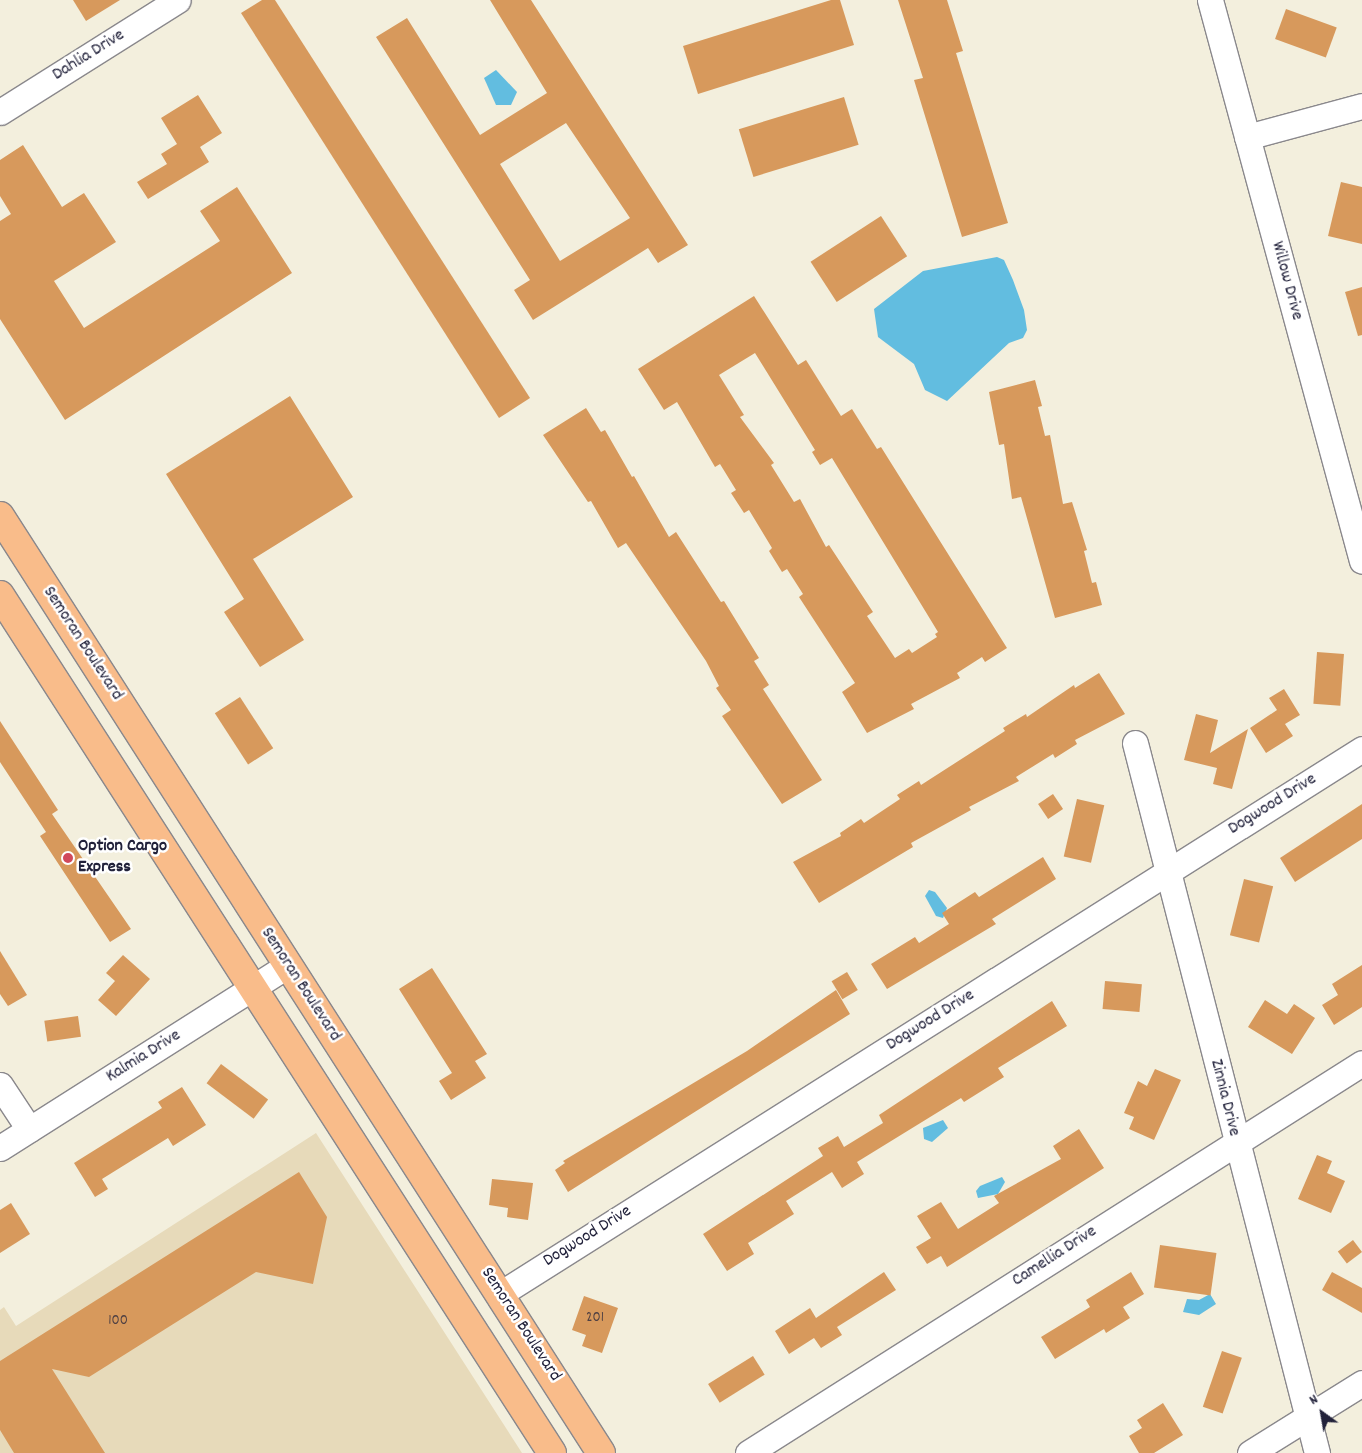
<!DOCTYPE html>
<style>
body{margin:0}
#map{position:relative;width:1362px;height:1453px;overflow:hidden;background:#f3efdd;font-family:Dekko,sans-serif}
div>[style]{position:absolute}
.built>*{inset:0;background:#e7daba}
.water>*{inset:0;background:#62bde0}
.building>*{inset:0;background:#d7995c;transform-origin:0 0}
.roads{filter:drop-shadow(1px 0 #8a888c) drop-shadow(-1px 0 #8a888c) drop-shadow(0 1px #8a888c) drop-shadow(0 -1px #8a888c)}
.minor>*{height:25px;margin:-12.5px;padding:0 12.5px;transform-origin:12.5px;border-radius:12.5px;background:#fff}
.major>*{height:28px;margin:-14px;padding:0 14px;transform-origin:14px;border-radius:14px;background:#f9bc8a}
.dots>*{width:14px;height:14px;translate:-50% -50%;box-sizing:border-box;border:2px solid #fff;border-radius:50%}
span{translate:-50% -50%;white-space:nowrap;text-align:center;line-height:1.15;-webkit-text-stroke:5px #fff;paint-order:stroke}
.number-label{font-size:15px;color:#4f4043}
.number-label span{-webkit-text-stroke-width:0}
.street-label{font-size:18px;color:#22223b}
.poi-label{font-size:18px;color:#22223b;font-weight:700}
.left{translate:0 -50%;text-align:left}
.north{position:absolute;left:1297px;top:1388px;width:50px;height:50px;-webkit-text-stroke:4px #fff;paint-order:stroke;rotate:328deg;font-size:14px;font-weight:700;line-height:20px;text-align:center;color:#22223b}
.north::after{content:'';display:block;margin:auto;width:18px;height:22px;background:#22223b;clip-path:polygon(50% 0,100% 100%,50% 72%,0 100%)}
</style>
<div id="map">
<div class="built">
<div style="clip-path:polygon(316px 1133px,522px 1453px,0 1453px,0 1310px,4px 1307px,16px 1326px)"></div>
</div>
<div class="water">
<div style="clip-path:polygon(496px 70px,517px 92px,511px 105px,496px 105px,484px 78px)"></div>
<div style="clip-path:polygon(997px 257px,1004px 260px,1013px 280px,1024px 310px,1027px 330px,1023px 338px,1009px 343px,947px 401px,925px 390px,914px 364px,878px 337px,874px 309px,923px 271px)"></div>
<div style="clip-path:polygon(929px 890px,935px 892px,947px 908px,943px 918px,936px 916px,925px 896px)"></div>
<div style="clip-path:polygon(943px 1120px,948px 1128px,932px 1142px,924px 1139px,923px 1128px)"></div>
<div style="clip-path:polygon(1002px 1177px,1005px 1182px,998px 1194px,978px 1198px,976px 1191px,980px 1186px)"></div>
<div style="clip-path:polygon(1210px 1294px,1216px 1304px,1199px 1315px,1183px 1312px,1187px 1299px,1199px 1300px)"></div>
</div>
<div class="building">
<div style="clip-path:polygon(73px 0,120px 0,86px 21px)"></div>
<div style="clip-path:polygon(262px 0,275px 0,530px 398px,499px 418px,241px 13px)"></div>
<div style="clip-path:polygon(evenodd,490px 0,531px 0,688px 245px,658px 263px,648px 248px,533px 320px,514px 290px,530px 280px,376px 37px,407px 18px,480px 135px,547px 93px,490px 0,566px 123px,630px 218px,560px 261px,500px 164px,566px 123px)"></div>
<div style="clip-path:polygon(831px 0,840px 0,854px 45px,698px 94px,683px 46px)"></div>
<div style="clip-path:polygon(898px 0,947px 0,963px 51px,956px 53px,1008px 223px,962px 237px,914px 80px,923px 78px)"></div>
<div style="left:1286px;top:9px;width:54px;height:32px;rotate:20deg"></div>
<div style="clip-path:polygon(198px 95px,222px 133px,200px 147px,209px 162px,148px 199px,137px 182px,167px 164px,161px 154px,177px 144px,161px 118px)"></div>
<div style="left:844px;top:97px;width:50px;height:110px;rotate:73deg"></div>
<div style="clip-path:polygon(23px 145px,62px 207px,84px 193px,116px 242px,54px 281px,84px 328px,220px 241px,200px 211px,237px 187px,292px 273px,65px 420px,0 319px,0 221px,11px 214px,0 196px,0 160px)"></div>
<div style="clip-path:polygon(1341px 182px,1362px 187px,1362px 244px,1328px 236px)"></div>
<div style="left:881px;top:216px;width:48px;height:84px;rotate:57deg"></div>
<div style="clip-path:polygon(1362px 287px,1362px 335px,1358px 336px,1345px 292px)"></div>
<div style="clip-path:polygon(evenodd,754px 296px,798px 365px,806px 360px,841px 416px,852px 409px,877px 449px,881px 447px,1007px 648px,985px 662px,982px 657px,957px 673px,960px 678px,911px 704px,914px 709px,867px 733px,842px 692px,855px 683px,799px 597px,803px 594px,787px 569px,782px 572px,769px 551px,772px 548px,749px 510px,744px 513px,731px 493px,736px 490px,720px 464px,715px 467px,677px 402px,664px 410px,638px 369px,754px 296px,755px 353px,815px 450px,812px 452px,820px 465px,832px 458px,938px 632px,935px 634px,937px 637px,912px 653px,909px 649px,895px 658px,867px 616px,873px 612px,829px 545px,826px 547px,800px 499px,794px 502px,771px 465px,774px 463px,740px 417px,744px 415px,719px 375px,755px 353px)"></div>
<div style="clip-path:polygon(1035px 380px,1042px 406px,1038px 407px,1045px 436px,1050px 435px,1063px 504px,1072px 502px,1087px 550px,1084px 551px,1092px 583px,1096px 582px,1102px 605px,1055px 618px,1021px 497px,1012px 499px,1004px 444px,999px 445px,989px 392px)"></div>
<div style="clip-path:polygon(290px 396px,353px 497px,253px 559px,304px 640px,260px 667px,224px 612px,244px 599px,166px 474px)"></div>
<div style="clip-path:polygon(586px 408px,601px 432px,605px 430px,632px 477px,634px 476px,669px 537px,676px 532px,721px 602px,724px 601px,759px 658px,754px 661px,769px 685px,763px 689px,822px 780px,782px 804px,722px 716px,731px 710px,716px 688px,719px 686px,706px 661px,626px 543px,618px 548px,591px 501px,588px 502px,543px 435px)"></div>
<div style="left:1317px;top:652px;width:27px;height:52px;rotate:4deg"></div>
<div style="clip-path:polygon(1099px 673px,1125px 714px,1075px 740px,1077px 744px,1055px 758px,1053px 754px,1016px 777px,1019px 781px,969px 807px,971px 810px,911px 843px,913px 847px,819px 903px,793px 862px,841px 836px,840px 833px,861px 819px,864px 823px,900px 799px,897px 795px,919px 781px,921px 785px,1005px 731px,1003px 728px,1026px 714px,1027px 717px,1074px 685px,1075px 688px)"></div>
<div style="clip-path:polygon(1284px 689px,1300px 715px,1285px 724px,1293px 736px,1266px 753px,1250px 728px,1277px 710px,1269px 698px)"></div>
<div style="left:240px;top:697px;width:61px;height:30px;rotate:57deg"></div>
<div style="clip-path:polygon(1196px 714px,1218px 720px,1210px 753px,1248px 729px,1232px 789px,1213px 784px,1217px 768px,1184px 760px)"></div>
<div style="clip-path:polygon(0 721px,58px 810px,52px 814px,131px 929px,110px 942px,40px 836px,46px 832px,0 762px)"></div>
<div style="left:1053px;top:794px;width:18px;height:18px;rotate:56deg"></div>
<div style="left:1077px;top:799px;width:28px;height:59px;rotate:13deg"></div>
<div style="clip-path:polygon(1362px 804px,1362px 839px,1295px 882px,1280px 858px)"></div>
<div style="clip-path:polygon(1043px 857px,1056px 879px,992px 919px,996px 924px,887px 989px,871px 964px,915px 937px,919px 943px,949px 924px,942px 913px,975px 892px,979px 897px)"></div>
<div style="left:1244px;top:879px;width:30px;height:58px;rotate:14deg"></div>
<div style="clip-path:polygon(0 951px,27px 995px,8px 1006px,0 994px)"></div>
<div style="clip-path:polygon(123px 955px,150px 979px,116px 1016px,98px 1000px,115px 981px,106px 973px)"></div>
<div style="clip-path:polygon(1362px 965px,1362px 1007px,1334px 1025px,1322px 1005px,1338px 995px,1332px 984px)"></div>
<div style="clip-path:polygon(432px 968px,487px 1054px,475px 1061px,486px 1078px,451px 1100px,439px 1081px,452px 1073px,399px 989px)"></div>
<div style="left:847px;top:972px;width:21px;height:18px;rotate:59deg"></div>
<div style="left:1105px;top:981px;width:37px;height:28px;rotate:5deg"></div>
<div style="clip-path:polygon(836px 990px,850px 1014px,568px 1192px,555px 1170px,565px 1163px,563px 1161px,747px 1051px)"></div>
<div style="clip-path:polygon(1265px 1000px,1287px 1014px,1294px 1004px,1315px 1018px,1292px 1054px,1248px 1027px)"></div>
<div style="clip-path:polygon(1052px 1001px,1067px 1026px,998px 1068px,1004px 1077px,964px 1102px,961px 1098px,857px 1162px,864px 1174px,842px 1188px,832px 1172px,786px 1201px,794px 1214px,748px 1243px,754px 1254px,727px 1271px,703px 1234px,823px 1156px,818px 1148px,838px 1136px,844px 1147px,883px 1123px,879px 1115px)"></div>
<div style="left:78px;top:1016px;width:21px;height:34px;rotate:82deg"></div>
<div style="left:221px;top:1064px;width:59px;height:24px;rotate:37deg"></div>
<div style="clip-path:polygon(1155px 1069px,1181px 1080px,1154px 1140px,1129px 1129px,1134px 1117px,1124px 1113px,1138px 1081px,1147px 1086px)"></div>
<div style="clip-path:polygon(182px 1087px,206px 1125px,173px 1146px,168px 1138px,102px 1179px,108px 1189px,95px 1197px,74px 1163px,162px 1108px,158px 1102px)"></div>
<div style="clip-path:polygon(1079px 1129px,1104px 1168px,947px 1267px,941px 1256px,927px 1264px,916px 1247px,931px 1238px,917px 1216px,941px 1202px,958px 1229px,999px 1203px,994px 1196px,1061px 1159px,1053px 1146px)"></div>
<div style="clip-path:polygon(1317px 1155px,1332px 1161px,1327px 1173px,1345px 1181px,1331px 1213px,1298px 1199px)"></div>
<div style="clip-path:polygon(299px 1172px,327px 1217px,313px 1284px,256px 1272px,89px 1377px,52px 1369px,105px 1453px,14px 1453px,0 1430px,0 1361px)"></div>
<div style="clip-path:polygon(492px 1179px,533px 1183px,528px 1220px,507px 1217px,508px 1208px,489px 1205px)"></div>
<div style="clip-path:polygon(11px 1203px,30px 1234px,0 1253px,0 1210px)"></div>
<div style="left:1353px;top:1240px;width:15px;height:19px;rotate:53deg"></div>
<div style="left:1160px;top:1245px;width:57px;height:43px;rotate:8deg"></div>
<div style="clip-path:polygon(884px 1272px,896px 1290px,837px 1327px,842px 1335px,821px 1348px,814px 1338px,789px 1354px,775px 1331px,810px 1308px,816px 1318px)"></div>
<div style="clip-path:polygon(1131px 1272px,1144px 1294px,1123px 1307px,1130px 1318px,1106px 1333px,1104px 1329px,1055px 1359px,1041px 1337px,1090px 1307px,1086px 1300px)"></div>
<div style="clip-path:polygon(1332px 1272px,1362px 1288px,1362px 1313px,1322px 1290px)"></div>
<div style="clip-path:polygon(584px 1296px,618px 1308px,602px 1353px,582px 1346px,586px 1335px,572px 1330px)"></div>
<div style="left:1222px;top:1351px;width:21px;height:59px;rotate:19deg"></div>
<div style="left:753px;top:1356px;width:22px;height:53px;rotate:58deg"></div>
<div style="clip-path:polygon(1163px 1403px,1183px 1435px,1154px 1453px,1139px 1453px,1129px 1436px,1142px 1428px,1137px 1420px)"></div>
</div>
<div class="roads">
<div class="minor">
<div style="left:1210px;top:0;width:581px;rotate:74.84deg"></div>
<div style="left:0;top:112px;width:210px;rotate:-32.2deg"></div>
<div style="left:1247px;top:137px;width:119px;rotate:-15.1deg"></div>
<div style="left:1135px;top:743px;width:733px;rotate:75.62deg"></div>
<div style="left:0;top:1085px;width:53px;rotate:56.6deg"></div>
<div style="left:0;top:1148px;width:340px;rotate:-32.4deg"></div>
<div style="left:500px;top:1294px;width:1020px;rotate:-32.3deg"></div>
<div style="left:748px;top:1453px;width:727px;rotate:-32.42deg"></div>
<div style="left:1250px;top:1453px;width:132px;rotate:-32deg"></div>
</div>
<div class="major">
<div style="left:0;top:516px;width:1113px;rotate:57.32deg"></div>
<div style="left:0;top:595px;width:1020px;rotate:57.24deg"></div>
</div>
</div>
<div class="dots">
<div style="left:68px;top:858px;background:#d1495b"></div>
</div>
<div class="number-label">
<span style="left:595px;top:1319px">201</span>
<span style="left:118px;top:1322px">100</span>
</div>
<div class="street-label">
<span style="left:89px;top:56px;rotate:-32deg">Dahlia Drive</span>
<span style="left:1286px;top:281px;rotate:75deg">Willow Drive</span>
<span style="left:82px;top:644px;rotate:57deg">Semoran Boulevard</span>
<span style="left:1273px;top:805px;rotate:-32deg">Dogwood Drive</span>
<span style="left:300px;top:985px;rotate:57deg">Semoran Boulevard</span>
<span style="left:931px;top:1021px;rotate:-32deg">Dogwood Drive</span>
<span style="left:144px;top:1057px;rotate:-32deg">Kalmia Drive</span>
<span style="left:1224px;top:1098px;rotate:76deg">Zinnia Drive</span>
<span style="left:588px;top:1237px;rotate:-32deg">Dogwood Drive</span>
<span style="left:1055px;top:1257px;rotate:-33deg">Camellia Drive</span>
<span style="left:520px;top:1325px;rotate:57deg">Semoran Boulevard</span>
</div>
<div class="poi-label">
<span class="left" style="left:78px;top:858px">Option Cargo<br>Express</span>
</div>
<div class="north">N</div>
</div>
